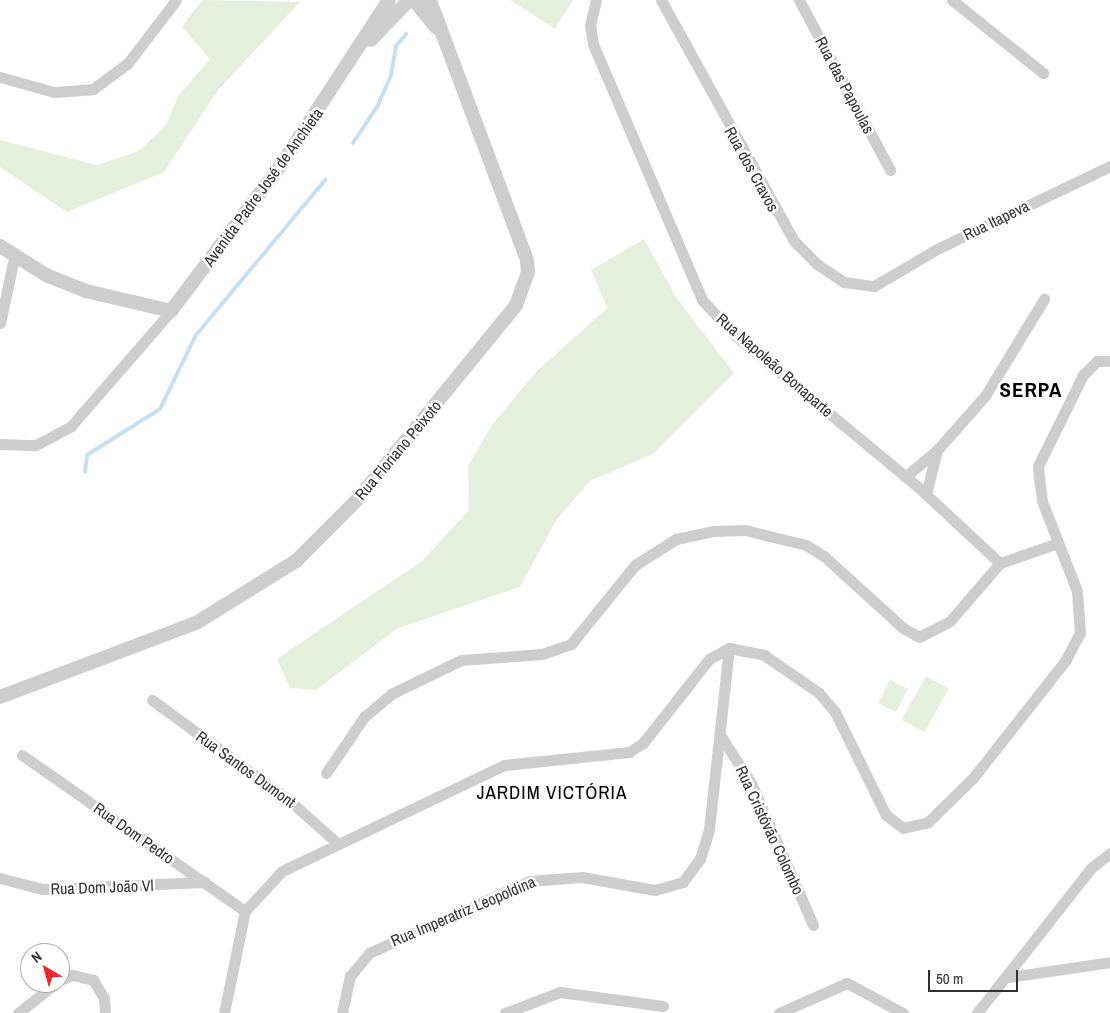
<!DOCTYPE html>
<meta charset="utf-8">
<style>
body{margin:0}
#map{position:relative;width:1110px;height:1013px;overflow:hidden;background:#fff;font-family:"Archivo Narrow",sans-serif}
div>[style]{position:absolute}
.green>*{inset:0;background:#e6eede;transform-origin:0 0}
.stream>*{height:4px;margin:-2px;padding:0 2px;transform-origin:2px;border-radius:2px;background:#c8dff0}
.minor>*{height:11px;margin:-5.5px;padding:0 5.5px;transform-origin:5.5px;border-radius:5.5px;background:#cdcdcd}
.tertiary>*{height:14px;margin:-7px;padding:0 7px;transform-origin:7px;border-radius:7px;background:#cdcdcd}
span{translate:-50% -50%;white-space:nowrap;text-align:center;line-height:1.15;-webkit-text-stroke:5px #fff;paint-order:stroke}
.street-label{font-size:16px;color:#303030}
.quarter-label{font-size:19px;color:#000;letter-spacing:1px}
.district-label{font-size:21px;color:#000;font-weight:700;letter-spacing:1px}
.north{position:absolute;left:20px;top:943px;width:50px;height:50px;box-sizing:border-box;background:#fff;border:1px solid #acacac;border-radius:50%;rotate:322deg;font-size:14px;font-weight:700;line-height:20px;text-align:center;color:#303030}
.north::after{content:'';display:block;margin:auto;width:18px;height:22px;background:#f5252d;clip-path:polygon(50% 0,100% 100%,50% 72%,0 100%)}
.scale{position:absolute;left:928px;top:970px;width:90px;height:22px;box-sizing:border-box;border:2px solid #303030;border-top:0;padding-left:6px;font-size:15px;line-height:18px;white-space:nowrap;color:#303030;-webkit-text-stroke:4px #fff;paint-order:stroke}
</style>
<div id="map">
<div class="green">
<div style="clip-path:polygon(202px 0,300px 2px,219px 89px,164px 172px,67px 212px,0 167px,0 140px,97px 165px,139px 151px,166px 125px,179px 95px,210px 59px,182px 27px)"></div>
<div style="clip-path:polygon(510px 0,573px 0,555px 29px)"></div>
<div style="clip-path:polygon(644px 239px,676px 297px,734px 373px,653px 454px,590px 481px,557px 519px,520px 587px,398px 628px,316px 690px,290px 688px,277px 659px,422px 561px,469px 510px,468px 466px,492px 425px,536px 372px,607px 308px,591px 270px)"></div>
<div style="left:926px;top:676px;width:26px;height:50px;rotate:29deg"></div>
<div style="left:890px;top:680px;width:20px;height:26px;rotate:27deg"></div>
</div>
<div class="stream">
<div style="left:353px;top:143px;width:43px;rotate:-56.3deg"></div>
<div style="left:377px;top:107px;width:35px;rotate:-66deg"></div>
<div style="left:391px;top:75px;width:29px;rotate:-80deg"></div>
<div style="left:396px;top:46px;width:16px;rotate:-50deg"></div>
<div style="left:85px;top:472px;width:17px;rotate:-83deg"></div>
<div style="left:87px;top:455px;width:86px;rotate:-32.2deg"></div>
<div style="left:160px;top:409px;width:82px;rotate:-64.1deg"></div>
<div style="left:196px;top:335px;width:202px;rotate:-50.2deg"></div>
</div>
<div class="minor">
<div style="left:596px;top:0;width:26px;rotate:103deg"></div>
<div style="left:590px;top:25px;width:19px;rotate:81deg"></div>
<div style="left:593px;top:44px;width:278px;rotate:66.9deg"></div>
<div style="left:702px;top:300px;width:51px;rotate:46.6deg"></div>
<div style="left:737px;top:337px;width:234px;rotate:39.6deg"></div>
<div style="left:917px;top:486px;width:113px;rotate:42.9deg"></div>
<div style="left:1000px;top:563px;width:61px;rotate:-19deg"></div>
<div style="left:661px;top:0;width:275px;rotate:61.1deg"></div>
<div style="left:794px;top:241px;width:33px;rotate:45deg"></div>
<div style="left:817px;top:264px;width:32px;rotate:34deg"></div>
<div style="left:844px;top:282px;width:30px;rotate:8deg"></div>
<div style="left:874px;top:286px;width:73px;rotate:-30.4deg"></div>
<div style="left:937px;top:249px;width:192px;rotate:-25.6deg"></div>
<div style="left:799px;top:0;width:193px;rotate:61.8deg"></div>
<div style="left:952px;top:0;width:117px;rotate:38.7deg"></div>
<div style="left:0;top:77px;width:56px;rotate:15.5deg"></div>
<div style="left:54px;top:92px;width:39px;rotate:-4deg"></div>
<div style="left:93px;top:89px;width:44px;rotate:-36.6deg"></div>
<div style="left:128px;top:63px;width:79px;rotate:-52.7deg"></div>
<div style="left:0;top:323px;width:66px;rotate:-77.8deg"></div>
<div style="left:0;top:444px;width:36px;rotate:2deg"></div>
<div style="left:36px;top:445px;width:40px;rotate:-28deg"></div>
<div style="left:71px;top:426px;width:152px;rotate:-49deg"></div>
<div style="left:905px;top:477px;width:42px;rotate:-40.2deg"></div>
<div style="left:937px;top:450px;width:72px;rotate:-48.4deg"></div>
<div style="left:985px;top:396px;width:114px;rotate:-58.7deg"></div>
<div style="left:926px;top:494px;width:45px;rotate:-76deg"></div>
<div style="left:152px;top:700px;width:171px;rotate:36.2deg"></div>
<div style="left:290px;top:801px;width:62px;rotate:41.7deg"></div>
<div style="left:722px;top:738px;width:54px;rotate:57.2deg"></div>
<div style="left:751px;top:783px;width:155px;rotate:66.4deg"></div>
<div style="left:22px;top:755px;width:272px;rotate:35deg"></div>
<div style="left:326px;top:773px;width:68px;rotate:-55.8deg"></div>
<div style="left:364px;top:717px;width:35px;rotate:-40deg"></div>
<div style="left:391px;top:694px;width:78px;rotate:-25.9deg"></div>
<div style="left:461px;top:660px;width:81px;rotate:-4.2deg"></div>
<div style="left:542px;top:654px;width:31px;rotate:-19deg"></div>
<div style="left:571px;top:644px;width:102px;rotate:-51deg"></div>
<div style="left:635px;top:565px;width:49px;rotate:-32.4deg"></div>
<div style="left:676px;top:539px;width:38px;rotate:-12deg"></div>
<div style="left:713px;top:531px;width:32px;rotate:-2deg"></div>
<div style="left:745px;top:530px;width:63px;rotate:13.8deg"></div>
<div style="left:806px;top:545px;width:22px;rotate:32deg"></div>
<div style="left:825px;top:557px;width:105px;rotate:42.3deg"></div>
<div style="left:903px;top:628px;width:18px;rotate:29deg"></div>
<div style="left:919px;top:637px;width:35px;rotate:-27deg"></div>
<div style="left:950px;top:621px;width:77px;rotate:-49.2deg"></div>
<div style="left:0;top:878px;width:43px;rotate:14.7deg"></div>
<div style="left:42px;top:889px;width:163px;rotate:-2.5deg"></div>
<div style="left:1009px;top:977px;width:102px;rotate:-8.4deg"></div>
<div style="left:60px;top:980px;width:13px;rotate:-23deg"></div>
<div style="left:72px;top:975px;width:22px;rotate:13deg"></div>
<div style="left:93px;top:980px;width:21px;rotate:59deg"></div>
<div style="left:104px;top:998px;width:15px;rotate:86deg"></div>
<div style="left:18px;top:1013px;width:48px;rotate:-38.3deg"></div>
<div style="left:224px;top:1013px;width:104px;rotate:-78.4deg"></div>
<div style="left:245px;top:911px;width:54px;rotate:-47.2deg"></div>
<div style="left:282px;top:871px;width:246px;rotate:-25.5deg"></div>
<div style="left:504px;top:765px;width:126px;rotate:-5.9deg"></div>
<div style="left:629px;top:752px;width:17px;rotate:-33deg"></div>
<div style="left:643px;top:743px;width:107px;rotate:-51.8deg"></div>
<div style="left:709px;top:659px;width:23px;rotate:-29deg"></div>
<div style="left:729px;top:648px;width:36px;rotate:11deg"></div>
<div style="left:764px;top:655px;width:67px;rotate:34.6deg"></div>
<div style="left:819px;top:693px;width:25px;rotate:50deg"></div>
<div style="left:835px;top:712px;width:115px;rotate:63.7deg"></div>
<div style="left:886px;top:815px;width:21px;rotate:37deg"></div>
<div style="left:903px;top:828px;width:26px;rotate:-13deg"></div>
<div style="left:928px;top:822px;width:63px;rotate:-44.4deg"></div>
<div style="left:973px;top:778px;width:149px;rotate:-51.8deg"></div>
<div style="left:1065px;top:661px;width:32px;rotate:-62deg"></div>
<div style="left:1080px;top:633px;width:42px;rotate:-94.1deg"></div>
<div style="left:1077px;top:591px;width:97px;rotate:-111.3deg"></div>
<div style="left:1042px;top:501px;width:35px;rotate:-97deg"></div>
<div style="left:1038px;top:466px;width:102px;rotate:-63.7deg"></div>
<div style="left:1083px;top:375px;width:20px;rotate:-45deg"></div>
<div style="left:1097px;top:361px;width:13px"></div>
<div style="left:342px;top:1013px;width:38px;rotate:-78deg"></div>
<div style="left:350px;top:976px;width:30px;rotate:-50deg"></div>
<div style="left:369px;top:953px;width:175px;rotate:-24.2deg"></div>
<div style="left:529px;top:881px;width:53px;rotate:-4.3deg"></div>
<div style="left:582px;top:877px;width:74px;rotate:10.1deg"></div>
<div style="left:655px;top:890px;width:29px;rotate:-16deg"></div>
<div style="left:683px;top:882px;width:29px;rotate:-54deg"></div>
<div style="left:700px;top:859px;width:31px;rotate:-73deg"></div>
<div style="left:709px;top:829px;width:182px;rotate:-83.7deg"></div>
<div style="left:505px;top:1013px;width:59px;rotate:-20.9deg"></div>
<div style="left:560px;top:992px;width:104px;rotate:7.7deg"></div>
<div style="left:779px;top:1013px;width:74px;rotate:-23.8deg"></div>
<div style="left:847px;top:983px;width:64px;rotate:28.2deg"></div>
<div style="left:977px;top:1013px;width:184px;rotate:-51.8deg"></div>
<div style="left:1091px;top:868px;width:24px;rotate:-38deg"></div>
</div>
<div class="tertiary">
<div style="left:414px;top:0;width:36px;rotate:51deg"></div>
<div style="left:371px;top:40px;width:55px;rotate:-46.5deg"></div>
<div style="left:0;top:246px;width:54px;rotate:32.2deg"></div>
<div style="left:46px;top:275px;width:43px;rotate:21.8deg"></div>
<div style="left:86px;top:291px;width:87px;rotate:13.2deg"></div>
<div style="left:171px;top:311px;width:183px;rotate:-53deg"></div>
<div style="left:281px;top:165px;width:197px;rotate:-56.8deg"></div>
<div style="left:0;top:697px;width:210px;rotate:-20.7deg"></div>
<div style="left:196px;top:623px;width:118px;rotate:-31.8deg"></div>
<div style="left:296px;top:561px;width:88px;rotate:-45deg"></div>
<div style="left:358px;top:499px;width:250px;rotate:-50.8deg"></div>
<div style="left:516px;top:305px;width:35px;rotate:-70deg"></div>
<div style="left:528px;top:272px;width:12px;rotate:-95deg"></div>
<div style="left:527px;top:260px;width:278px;rotate:-110.5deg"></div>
</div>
<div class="street-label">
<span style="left:845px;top:85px;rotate:62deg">Rua das Papoulas</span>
<span style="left:752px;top:169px;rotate:61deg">Rua dos Cravos</span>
<span style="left:263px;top:187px;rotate:-54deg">Avenida Padre José de Anchieta</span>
<span style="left:996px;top:220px;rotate:-26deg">Rua Itapeva</span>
<span style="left:775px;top:365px;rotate:41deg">Rua Napoleão Bonaparte</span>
<span style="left:398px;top:450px;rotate:-50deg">Rua Floriano Peixoto</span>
<span style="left:246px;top:769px;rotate:36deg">Rua Santos Dumont</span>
<span style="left:770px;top:830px;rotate:65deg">Rua Cristóvão Colombo</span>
<span style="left:134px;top:833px;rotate:35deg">Rua Dom Pedro</span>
<span style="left:102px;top:887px;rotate:-2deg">Rua Dom João Vl</span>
<span style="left:463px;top:911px;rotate:-23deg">Rua Imperatriz Leopoldina</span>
</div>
<div class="quarter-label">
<span style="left:552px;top:793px">JARDIM VICTÓRIA</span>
</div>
<div class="district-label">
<span style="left:1031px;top:390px">SERPA</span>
</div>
<div class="north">N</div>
<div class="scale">50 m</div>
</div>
